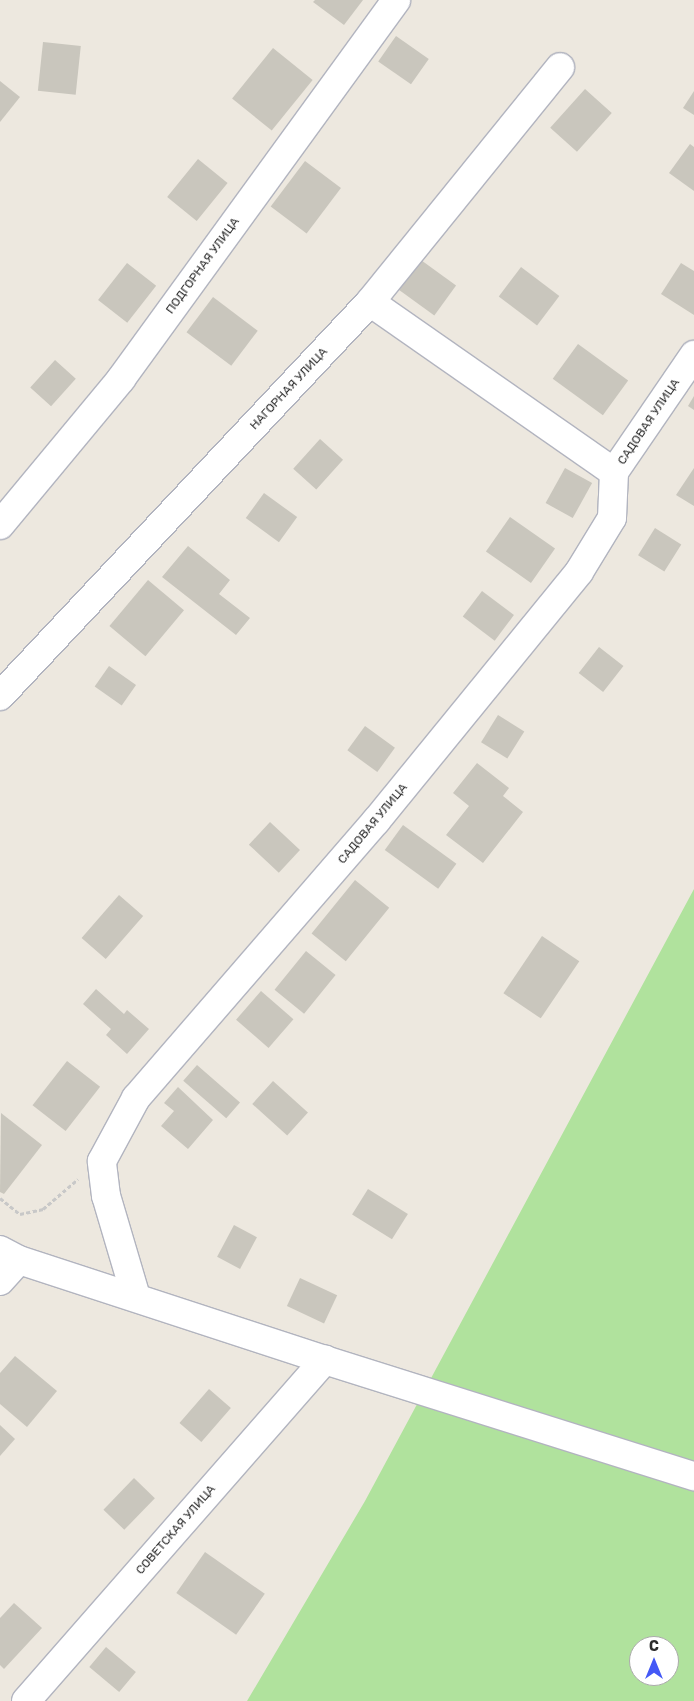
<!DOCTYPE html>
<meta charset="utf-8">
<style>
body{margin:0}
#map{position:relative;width:694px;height:1701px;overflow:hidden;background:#ede8df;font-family:Rubik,sans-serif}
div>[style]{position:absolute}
.green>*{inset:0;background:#b0e29d}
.building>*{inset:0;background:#c9c6bd;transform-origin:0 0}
.path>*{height:3px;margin-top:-1.5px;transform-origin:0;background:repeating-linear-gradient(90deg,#c8c8c8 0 4px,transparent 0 6.5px)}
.roads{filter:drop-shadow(1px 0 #b2b4bf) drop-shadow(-1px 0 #b2b4bf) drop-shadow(0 1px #b2b4bf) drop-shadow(0 -1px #b2b4bf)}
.minor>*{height:28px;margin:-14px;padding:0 14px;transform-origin:14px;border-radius:14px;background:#fff}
.tertiary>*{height:28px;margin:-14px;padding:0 14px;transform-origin:14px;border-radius:14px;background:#fff}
span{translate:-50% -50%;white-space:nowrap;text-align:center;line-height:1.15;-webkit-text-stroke:4px #fff;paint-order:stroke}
.street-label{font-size:12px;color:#2c2c2c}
.north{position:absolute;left:629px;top:1636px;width:50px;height:50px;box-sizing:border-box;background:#fff;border:1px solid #ababab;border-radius:50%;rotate:0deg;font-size:14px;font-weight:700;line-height:20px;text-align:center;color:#2c2c2c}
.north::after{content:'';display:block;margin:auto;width:18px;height:22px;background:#4459f6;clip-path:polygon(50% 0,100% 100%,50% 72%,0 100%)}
</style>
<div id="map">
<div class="green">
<div style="clip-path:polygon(evenodd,694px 889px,694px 1701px,247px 1701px,365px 1501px,694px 889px,639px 1646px,669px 1646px,669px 1676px,639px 1676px,639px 1646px)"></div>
</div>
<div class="building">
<div style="clip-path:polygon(315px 0,363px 0,344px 25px,313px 2px)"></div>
<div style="left:396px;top:36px;width:40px;height:31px;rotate:35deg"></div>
<div style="left:43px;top:42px;width:38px;height:49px;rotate:6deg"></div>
<div style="left:273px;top:48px;width:51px;height:65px;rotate:39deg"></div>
<div style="clip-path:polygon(0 81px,20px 97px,0 122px)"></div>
<div style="left:585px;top:89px;width:36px;height:52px;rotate:42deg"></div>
<div style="clip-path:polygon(694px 91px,694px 115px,683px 108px)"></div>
<div style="clip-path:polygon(690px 144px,694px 147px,694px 191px,669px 173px)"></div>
<div style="left:198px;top:159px;width:38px;height:49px;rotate:39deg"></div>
<div style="left:305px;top:161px;width:45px;height:57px;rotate:37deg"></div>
<div style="left:414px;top:255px;width:52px;height:37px;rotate:36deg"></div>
<div style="left:127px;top:263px;width:37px;height:47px;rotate:38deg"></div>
<div style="clip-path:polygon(681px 263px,694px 271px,694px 315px,661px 294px)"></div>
<div style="left:521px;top:267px;width:48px;height:37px;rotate:37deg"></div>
<div style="left:213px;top:297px;width:56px;height:44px;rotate:37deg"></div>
<div style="left:578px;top:344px;width:62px;height:43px;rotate:36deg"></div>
<div style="left:55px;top:360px;width:28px;height:37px;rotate:42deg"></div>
<div style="clip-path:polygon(694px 396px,694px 410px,688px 406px)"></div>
<div style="left:320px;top:439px;width:31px;height:40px;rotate:42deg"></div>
<div style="left:565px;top:468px;width:31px;height:40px;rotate:29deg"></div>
<div style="clip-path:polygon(694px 468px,694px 506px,676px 495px)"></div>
<div style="left:264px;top:493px;width:41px;height:31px;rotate:36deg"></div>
<div style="left:510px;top:517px;width:55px;height:42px;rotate:35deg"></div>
<div style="left:655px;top:528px;width:31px;height:32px;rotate:32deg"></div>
<div style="clip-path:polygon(188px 546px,230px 580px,219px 594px,250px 618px,236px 635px,162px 577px)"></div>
<div style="left:148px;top:580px;width:47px;height:60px;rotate:40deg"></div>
<div style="left:482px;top:591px;width:40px;height:32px;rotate:37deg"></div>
<div style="left:599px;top:647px;width:31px;height:33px;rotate:38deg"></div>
<div style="left:109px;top:666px;width:33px;height:25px;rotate:35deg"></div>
<div style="left:498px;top:715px;width:31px;height:32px;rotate:32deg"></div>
<div style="left:365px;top:726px;width:37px;height:30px;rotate:36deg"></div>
<div style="clip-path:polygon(477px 763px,509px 788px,503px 796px,523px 812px,483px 863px,446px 835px,469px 806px,453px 793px)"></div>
<div style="left:270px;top:822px;width:41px;height:31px;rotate:43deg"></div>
<div style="left:403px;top:825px;width:66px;height:31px;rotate:36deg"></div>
<div style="left:355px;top:880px;width:44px;height:69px;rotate:39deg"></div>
<div style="left:119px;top:895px;width:32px;height:57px;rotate:41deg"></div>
<div style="left:542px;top:936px;width:45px;height:69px;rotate:34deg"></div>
<div style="left:306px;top:951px;width:38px;height:50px;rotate:39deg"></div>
<div style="clip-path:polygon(96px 989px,124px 1014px,127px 1010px,149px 1029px,127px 1054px,106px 1035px,111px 1029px,83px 1004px)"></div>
<div style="left:261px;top:991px;width:43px;height:38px;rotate:41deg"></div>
<div style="left:67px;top:1061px;width:42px;height:56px;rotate:38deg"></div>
<div style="left:197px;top:1065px;width:57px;height:21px;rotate:41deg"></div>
<div style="left:273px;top:1081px;width:47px;height:31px;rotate:42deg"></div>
<div style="clip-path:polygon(178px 1087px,213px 1120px,188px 1149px,161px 1126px,174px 1111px,164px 1103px)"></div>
<div style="clip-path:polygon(1px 1113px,42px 1145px,4px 1194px,0 1192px)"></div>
<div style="left:368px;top:1189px;width:47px;height:30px;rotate:32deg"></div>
<div style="left:234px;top:1225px;width:26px;height:36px;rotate:28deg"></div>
<div style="left:300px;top:1278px;width:41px;height:31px;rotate:25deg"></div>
<div style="clip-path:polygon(15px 1356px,57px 1391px,27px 1427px,0 1404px,0 1373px)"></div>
<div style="left:209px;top:1389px;width:29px;height:45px;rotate:41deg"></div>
<div style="clip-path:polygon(0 1425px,15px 1439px,0 1456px)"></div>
<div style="left:134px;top:1478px;width:29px;height:44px;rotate:44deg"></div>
<div style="left:205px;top:1552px;width:73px;height:50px;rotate:35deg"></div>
<div style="clip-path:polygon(14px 1603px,42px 1628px,4px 1669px,0 1665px,0 1618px)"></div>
<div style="left:106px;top:1647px;width:39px;height:26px;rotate:40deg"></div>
</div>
<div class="path">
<div style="left:0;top:1198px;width:26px;rotate:39deg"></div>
<div style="left:20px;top:1214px;width:24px;rotate:-12deg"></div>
<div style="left:43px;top:1209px;width:46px;rotate:-40.6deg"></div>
</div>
<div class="roads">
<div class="minor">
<div style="left:370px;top:302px;width:297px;rotate:34.9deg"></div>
<div style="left:0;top:525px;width:190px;rotate:-50.3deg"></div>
<div style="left:121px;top:379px;width:468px;rotate:-54deg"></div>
<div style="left:0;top:696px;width:540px;rotate:-46.8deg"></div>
<div style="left:370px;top:302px;width:302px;rotate:-51deg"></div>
<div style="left:0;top:1281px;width:28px;rotate:-48deg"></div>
<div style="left:136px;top:1297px;width:105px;rotate:-106.5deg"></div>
<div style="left:106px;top:1196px;width:35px;rotate:-97deg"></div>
<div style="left:102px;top:1161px;width:72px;rotate:-61.6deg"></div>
<div style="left:136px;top:1098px;width:367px;rotate:-49.1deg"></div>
<div style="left:376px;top:821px;width:321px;rotate:-50.8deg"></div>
<div style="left:579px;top:572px;width:63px;rotate:-58.6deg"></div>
<div style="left:612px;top:518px;width:46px;rotate:-87.5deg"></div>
<div style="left:614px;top:472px;width:142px;rotate:-55.6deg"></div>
<div style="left:26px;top:1701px;width:454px;rotate:-48.8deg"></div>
</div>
<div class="tertiary">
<div style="left:0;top:1250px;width:21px;rotate:28deg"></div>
<div style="left:19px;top:1260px;width:322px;rotate:18.1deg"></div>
<div style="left:325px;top:1360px;width:387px;rotate:17.5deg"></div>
</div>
</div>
<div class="street-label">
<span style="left:203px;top:266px;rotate:-54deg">ПОДГОРНАЯ УЛИЦА</span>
<span style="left:289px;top:389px;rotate:-47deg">НАГОРНАЯ УЛИЦА</span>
<span style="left:649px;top:422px;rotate:-56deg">САДОВАЯ УЛИЦА</span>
<span style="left:373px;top:824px;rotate:-50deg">САДОВАЯ УЛИЦА</span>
<span style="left:176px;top:1530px;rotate:-49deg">СОВЕТСКАЯ УЛИЦА</span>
</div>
<div class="north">С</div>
</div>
